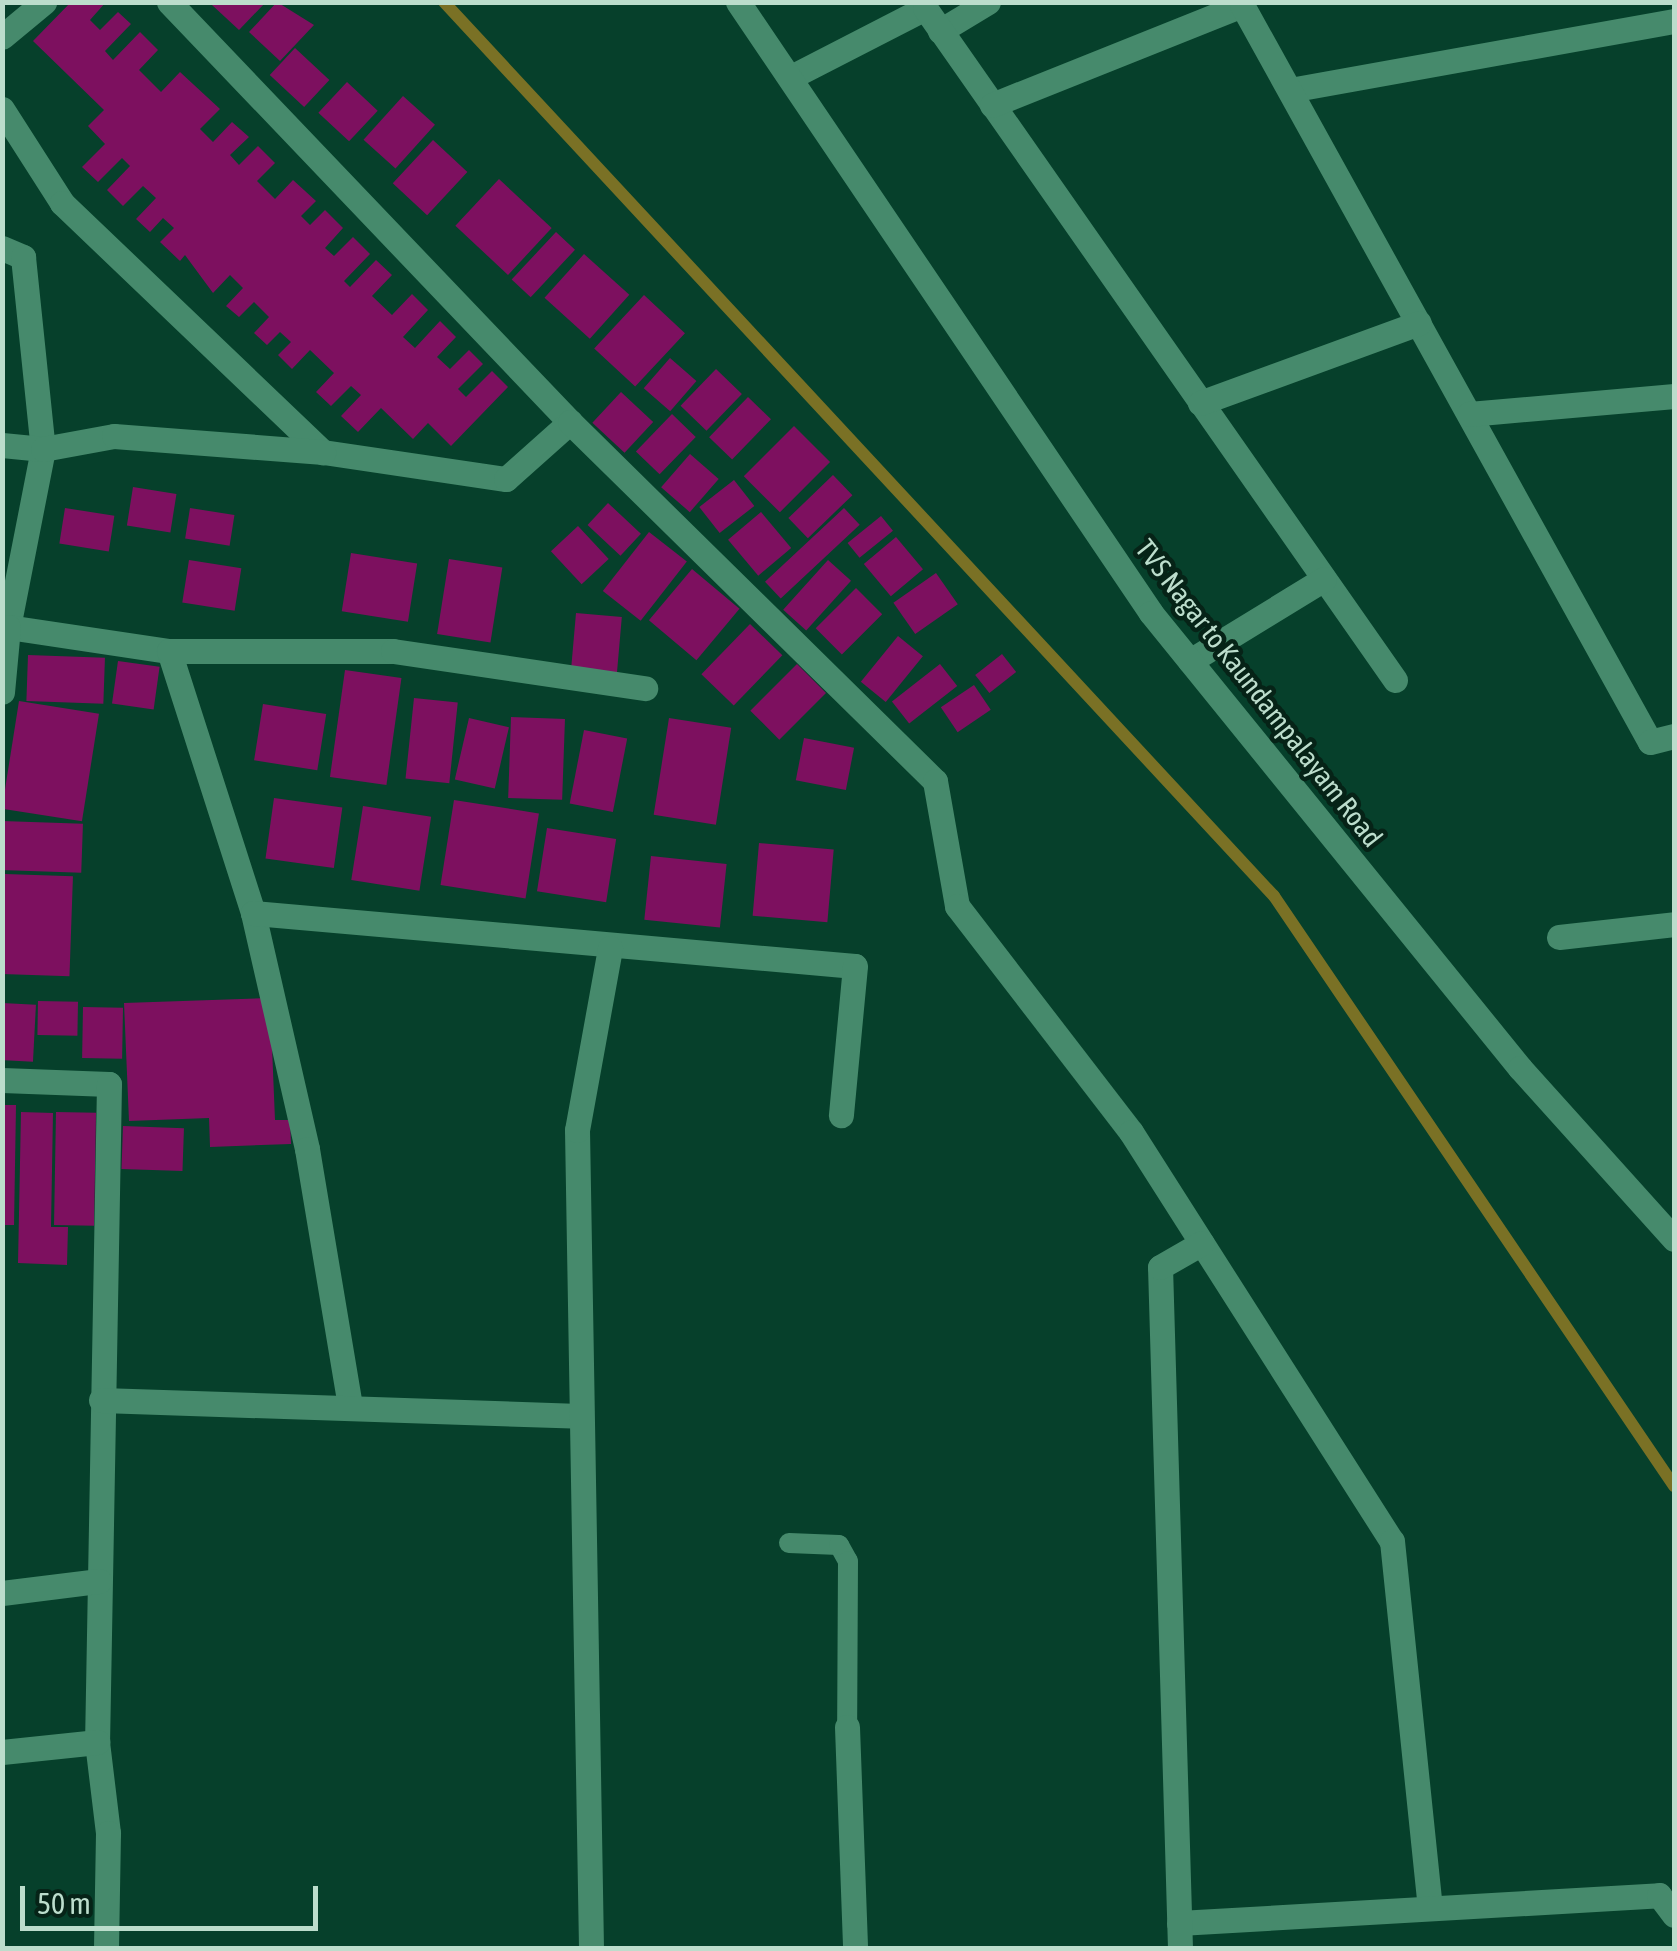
<!DOCTYPE html>
<style>
body{margin:0}
#map{position:relative;width:1677px;height:1951px;overflow:hidden;background:#06402b;font-family:"Asap Condensed",sans-serif}
div>[style]{position:absolute}
.stream>*{height:12px;margin:-6px;padding:0 6px;transform-origin:6px;border-radius:6px;background:#7a7125}
.building>*{inset:0;background:#7d105f;transform-origin:0 0}
.service>*{height:20px;margin:-10px;padding:0 10px;transform-origin:10px;border-radius:10px;background:#468a6c}
.minor>*{height:25px;margin:-12.5px;padding:0 12.5px;transform-origin:12.5px;border-radius:12.5px;background:#468a6c}
.tertiary>*{height:25px;margin:-12.5px;padding:0 12.5px;transform-origin:12.5px;border-radius:12.5px;background:#468a6c}
span{translate:-50% -50%;white-space:nowrap;text-align:center;line-height:1.15;-webkit-text-stroke:9px #062317;paint-order:stroke}
.street-label{font-size:28px;color:#bcddcc}
.frame{position:absolute;inset:0;border:5px solid #bcddcc;pointer-events:none}
.scale{position:absolute;left:20px;top:1886px;width:298px;height:45px;box-sizing:border-box;border:5px solid #bcddcc;border-top:0;padding-left:12px;font-size:30px;line-height:35px;white-space:nowrap;color:#bcddcc;-webkit-text-stroke:8px #062317;paint-order:stroke}
</style>
<div id="map">
<div class="stream">
<div style="left:444px;top:2px;width:1220px;rotate:47.13deg"></div>
<div style="left:1274px;top:896px;width:713px;rotate:55.86deg"></div>
</div>
<div class="building">
<div style="clip-path:polygon(71px 2px,106px 2px,90px 20px,100px 30px,118px 12px,131px 24px,105px 51px,113px 60px,140px 32px,158px 50px,139px 70px,161px 92px,180px 72px,220px 109px,200px 129px,213px 142px,232px 122px,249px 137px,230px 155px,239px 165px,258px 146px,275px 163px,257px 181px,275px 199px,293px 180px,316px 201px,301px 216px,310px 225px,325px 210px,343px 228px,325px 248px,334px 256px,353px 237px,370px 254px,344px 281px,350px 287px,376px 260px,392px 275px,372px 296px,392px 315px,412px 294px,428px 310px,403px 337px,415px 348px,440px 321px,456px 337px,437px 357px,450px 369px,469px 350px,483px 364px,458px 389px,466px 397px,492px 371px,508px 387px,451px 446px,428px 423px,413px 439px,381px 408px,358px 432px,341px 416px,361px 395px,351px 386px,331px 406px,316px 392px,334px 373px,310px 350px,292px 369px,278px 355px,291px 342px,280px 332px,267px 345px,254px 333px,269px 317px,254px 302px,239px 317px,226px 306px,243px 288px,230px 275px,213px 293px,185px 255px,180px 261px,160px 242px,174px 228px,163px 218px,150px 232px,136px 219px,156px 198px,143px 186px,123px 206px,107px 190px,130px 166px,122px 158px,98px 182px,82px 167px,105px 144px,88px 126px,104px 110px,33px 41px)"></div>
<div style="clip-path:polygon(266px 2px,239px 30px,212px 5px,214px 2px)"></div>
<div style="clip-path:polygon(277px 2px,314px 25px,280px 61px,249px 32px)"></div>
<div style="left:295px;top:48px;width:47px;height:37px;rotate:43deg"></div>
<div style="left:347px;top:82px;width:42px;height:42px;rotate:43deg"></div>
<div style="left:403px;top:96px;width:43px;height:59px;rotate:42deg"></div>
<div style="left:433px;top:140px;width:47px;height:59px;rotate:43deg"></div>
<div style="left:499px;top:179px;width:72px;height:64px;rotate:43deg"></div>
<div style="left:556px;top:232px;width:26px;height:65px;rotate:43deg"></div>
<div style="left:584px;top:254px;width:61px;height:59px;rotate:42deg"></div>
<div style="left:644px;top:295px;width:56px;height:73px;rotate:43deg"></div>
<div style="left:670px;top:358px;width:35px;height:40px;rotate:41deg"></div>
<div style="left:716px;top:369px;width:36px;height:51px;rotate:44deg"></div>
<div style="left:621px;top:392px;width:44px;height:42px;rotate:43deg"></div>
<div style="left:748px;top:397px;width:32px;height:56px;rotate:44deg"></div>
<div style="left:672px;top:414px;width:33px;height:52px;rotate:44deg"></div>
<div style="left:794px;top:426px;width:51px;height:71px;rotate:45deg"></div>
<div style="left:690px;top:454px;width:38px;height:44px;rotate:41deg"></div>
<div style="left:833px;top:475px;width:28px;height:62px;rotate:46deg"></div>
<div style="left:734px;top:480px;width:33px;height:44px;rotate:52deg"></div>
<div style="left:133px;top:487px;width:44px;height:39px;rotate:9deg"></div>
<div style="left:608px;top:503px;width:45px;height:30px;rotate:43deg"></div>
<div style="left:65px;top:508px;width:50px;height:36px;rotate:9deg"></div>
<div style="left:190px;top:508px;width:45px;height:31px;rotate:9deg"></div>
<div style="left:844px;top:508px;width:23px;height:108px;rotate:47deg"></div>
<div style="left:761px;top:512px;width:47px;height:43px;rotate:50deg"></div>
<div style="left:881px;top:516px;width:19px;height:43px;rotate:51deg"></div>
<div style="left:578px;top:526px;width:45px;height:37px;rotate:47deg"></div>
<div style="left:649px;top:532px;width:48px;height:75px;rotate:38deg"></div>
<div style="left:896px;top:537px;width:42px;height:42px;rotate:50deg"></div>
<div style="left:351px;top:553px;width:67px;height:59px;rotate:9deg"></div>
<div style="left:449px;top:559px;width:54px;height:76px;rotate:9deg"></div>
<div style="left:189px;top:560px;width:53px;height:43px;rotate:9deg"></div>
<div style="left:828px;top:560px;width:31px;height:67px;rotate:42deg"></div>
<div style="left:692px;top:569px;width:62px;height:67px;rotate:40deg"></div>
<div style="left:936px;top:573px;width:38px;height:52px;rotate:55deg"></div>
<div style="left:856px;top:588px;width:37px;height:57px;rotate:45deg"></div>
<div style="left:576px;top:613px;width:46px;height:57px;rotate:5deg"></div>
<div style="left:750px;top:624px;width:45px;height:70px;rotate:44deg"></div>
<div style="left:898px;top:636px;width:32px;height:59px;rotate:39deg"></div>
<div style="left:1002px;top:654px;width:23px;height:34px;rotate:52deg"></div>
<div style="left:28px;top:655px;width:77px;height:46px;rotate:2deg"></div>
<div style="left:118px;top:661px;width:42px;height:43px;rotate:8deg"></div>
<div style="left:797px;top:664px;width:41px;height:66px;rotate:45deg"></div>
<div style="left:940px;top:664px;width:28px;height:61px;rotate:52deg"></div>
<div style="left:345px;top:670px;width:57px;height:108px;rotate:8deg"></div>
<div style="left:974px;top:685px;width:30px;height:40px;rotate:56deg"></div>
<div style="left:414px;top:698px;width:44px;height:81px;rotate:6deg"></div>
<div style="left:19px;top:701px;width:81px;height:109px;rotate:9deg"></div>
<div style="left:263px;top:704px;width:64px;height:57px;rotate:9deg"></div>
<div style="left:511px;top:717px;width:54px;height:81px;rotate:2deg"></div>
<div style="left:469px;top:718px;width:41px;height:63px;rotate:13deg"></div>
<div style="left:669px;top:718px;width:63px;height:98px;rotate:9deg"></div>
<div style="left:584px;top:730px;width:44px;height:75px;rotate:11deg"></div>
<div style="left:804px;top:738px;width:51px;height:43px;rotate:11deg"></div>
<div style="left:274px;top:798px;width:69px;height:61px;rotate:8deg"></div>
<div style="left:454px;top:800px;width:86px;height:86px;rotate:9deg"></div>
<div style="left:363px;top:806px;width:69px;height:75px;rotate:9deg"></div>
<div style="left:2px;top:821px;width:81px;height:49px;rotate:2deg"></div>
<div style="left:547px;top:828px;width:70px;height:64px;rotate:9deg"></div>
<div style="left:759px;top:843px;width:75px;height:73px;rotate:5deg"></div>
<div style="left:651px;top:856px;width:76px;height:64px;rotate:6deg"></div>
<div style="left:5px;top:874px;width:68px;height:100px;rotate:2deg"></div>
<div style="clip-path:polygon(270px 998px,275px 1120px,290px 1120px,291px 1144px,210px 1147px,209px 1118px,129px 1121px,124px 1003px)"></div>
<div style="left:38px;top:1001px;width:40px;height:34px;rotate:1deg"></div>
<div style="left:2px;top:1003px;width:34px;height:57px;rotate:3deg"></div>
<div style="left:83px;top:1007px;width:40px;height:51px;rotate:1deg"></div>
<div style="clip-path:polygon(2px 1105px,16px 1105px,14px 1225px,2px 1225px)"></div>
<div style="clip-path:polygon(21px 1112px,53px 1113px,51px 1227px,68px 1227px,67px 1265px,18px 1263px)"></div>
<div style="left:56px;top:1112px;width:40px;height:113px;rotate:1deg"></div>
<div style="left:123px;top:1126px;width:61px;height:43px;rotate:2deg"></div>
</div>
<div class="service">
<div style="left:789px;top:1543px;width:50px;rotate:2.3deg"></div>
<div style="left:839px;top:1545px;width:18px;rotate:61deg"></div>
<div style="left:848px;top:1561px;width:166px;rotate:90.3deg"></div>
</div>
<div class="minor">
<div style="left:169px;top:2px;width:581px;rotate:46.33deg"></div>
<div style="left:940px;top:31px;width:56px;rotate:-31.1deg"></div>
<div style="left:2px;top:37px;width:55px;rotate:-39.8deg"></div>
<div style="left:791px;top:77px;width:151px;rotate:-27.2deg"></div>
<div style="left:925px;top:8px;width:820px;rotate:55.03deg"></div>
<div style="left:1290px;top:90px;width:390px;rotate:-10.2deg"></div>
<div style="left:992px;top:105px;width:269px;rotate:-21.8deg"></div>
<div style="left:1242px;top:5px;width:842px;rotate:61.03deg"></div>
<div style="left:1650px;top:742px;width:25px;rotate:-14deg"></div>
<div style="left:2px;top:109px;width:112px;rotate:57.4deg"></div>
<div style="left:62px;top:203px;width:361px;rotate:43.7deg"></div>
<div style="left:323px;top:452px;width:185px;rotate:8.4deg"></div>
<div style="left:506px;top:479px;width:86px;rotate:-41.7deg"></div>
<div style="left:570px;top:422px;width:512px;rotate:44.53deg"></div>
<div style="left:935px;top:781px;width:127px;rotate:80deg"></div>
<div style="left:957px;top:906px;width:285px;rotate:52.4deg"></div>
<div style="left:1131px;top:1132px;width:485px;rotate:57.5deg"></div>
<div style="left:1392px;top:1541px;width:369px;rotate:84.1deg"></div>
<div style="left:2px;top:248px;width:23px;rotate:23deg"></div>
<div style="left:23px;top:257px;width:193px;rotate:84.1deg"></div>
<div style="left:43px;top:449px;width:181px;rotate:101.1deg"></div>
<div style="left:8px;top:627px;width:163px;rotate:8.5deg"></div>
<div style="left:169px;top:651px;width:275px;rotate:72.2deg"></div>
<div style="left:253px;top:913px;width:242px;rotate:77.1deg"></div>
<div style="left:307px;top:1149px;width:260px;rotate:80.5deg"></div>
<div style="left:1200px;top:403px;width:233px;rotate:-20.1deg"></div>
<div style="left:1469px;top:414px;width:206px;rotate:-5deg"></div>
<div style="left:2px;top:445px;width:41px;rotate:5.6deg"></div>
<div style="left:43px;top:449px;width:72px;rotate:-10.4deg"></div>
<div style="left:114px;top:436px;width:210px;rotate:4.4deg"></div>
<div style="left:169px;top:651px;width:224px"></div>
<div style="left:393px;top:651px;width:255px;rotate:8.4deg"></div>
<div style="left:1190px;top:661px;width:157px;rotate:-31.5deg"></div>
<div style="left:2px;top:692px;width:65px;rotate:-84.7deg"></div>
<div style="left:253px;top:913px;width:604px;rotate:5.03deg"></div>
<div style="left:855px;top:966px;width:150px;rotate:95.4deg"></div>
<div style="left:1559px;top:937px;width:116px;rotate:-6.4deg"></div>
<div style="left:2px;top:1080px;width:107px;rotate:2.1deg"></div>
<div style="left:109px;top:1084px;width:658px;rotate:91.04deg"></div>
<div style="left:97px;top:1742px;width:92px;rotate:83.1deg"></div>
<div style="left:108px;top:1833px;width:115px;rotate:91deg"></div>
<div style="left:101px;top:1400px;width:479px;rotate:1.9deg"></div>
<div style="left:2px;top:1593px;width:98px;rotate:-7.1deg"></div>
<div style="left:847px;top:1727px;width:221px;rotate:87.9deg"></div>
<div style="left:2px;top:1752px;width:96px;rotate:-6deg"></div>
<div style="left:1179px;top:1923px;width:481px;rotate:-3.3deg"></div>
<div style="left:1659px;top:1895px;width:25px;rotate:53deg"></div>
<div style="left:591px;top:1948px;width:818px;rotate:-90.98deg"></div>
<div style="left:577px;top:1130px;width:185px;rotate:-79.7deg"></div>
<div style="left:1180px;top:1948px;width:681px;rotate:-91.68deg"></div>
<div style="left:1160px;top:1267px;width:48px;rotate:-29.7deg"></div>
</div>
<div class="tertiary">
<div style="left:738px;top:2px;width:737px;rotate:55.94deg"></div>
<div style="left:1151px;top:613px;width:586px;rotate:50.96deg"></div>
<div style="left:1520px;top:1068px;width:230px;rotate:48deg"></div>
</div>
<div class="street-label">
<span style="left:1259px;top:693px;rotate:52deg">TVS Nagar to Kaundampalayam Road</span>
</div>
<div class="frame"></div>
<div class="scale">50 m</div>
</div>
